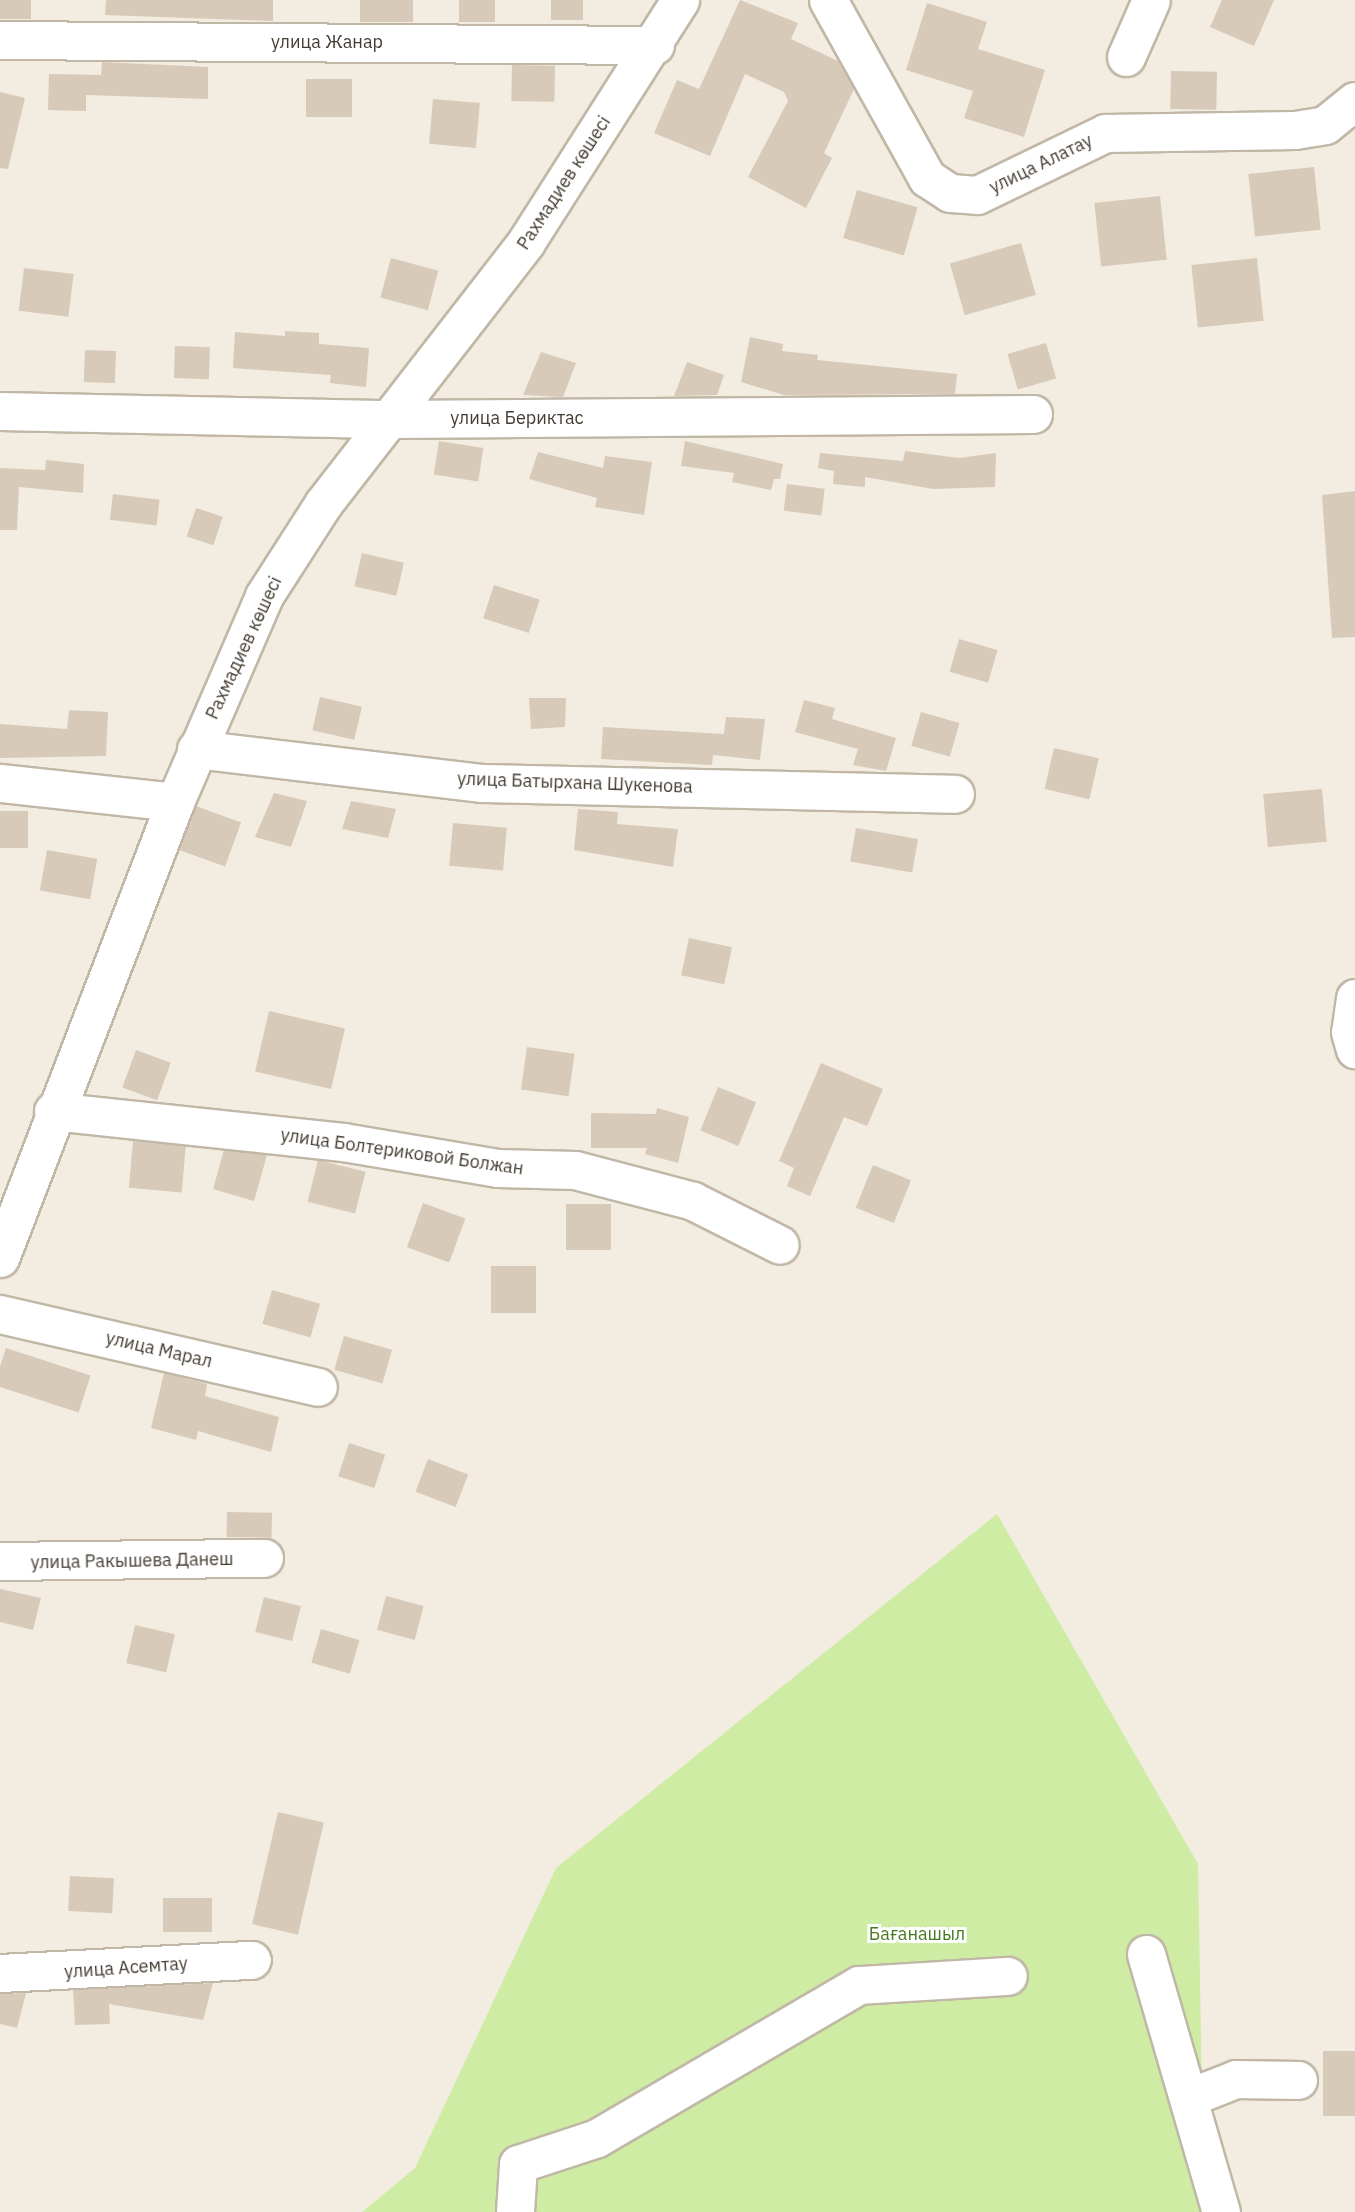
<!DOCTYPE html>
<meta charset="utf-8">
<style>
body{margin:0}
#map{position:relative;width:1355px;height:2212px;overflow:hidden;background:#f3ece1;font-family:"IBM Plex Sans",sans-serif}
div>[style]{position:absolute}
.green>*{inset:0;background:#cfeca4}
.building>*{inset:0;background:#d8cab8;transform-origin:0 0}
.roads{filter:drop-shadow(2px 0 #c1b7a6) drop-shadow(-2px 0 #c1b7a6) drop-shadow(0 2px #c1b7a6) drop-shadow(0 -2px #c1b7a6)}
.minor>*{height:37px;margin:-18.5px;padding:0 18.5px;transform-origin:18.5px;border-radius:18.5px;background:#fff}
span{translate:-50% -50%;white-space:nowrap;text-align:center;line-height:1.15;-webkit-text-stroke:6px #fff;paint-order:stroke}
.street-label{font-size:18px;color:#443c31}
.park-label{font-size:18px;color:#467a20}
</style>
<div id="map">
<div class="green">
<div style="clip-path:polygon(997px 1514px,1198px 1864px,1204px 2212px,362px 2212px,415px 2168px,556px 1868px)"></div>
</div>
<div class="building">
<div style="left:0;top:0;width:31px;height:19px"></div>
<div style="clip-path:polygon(106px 0,273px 0,273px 21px,105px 15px)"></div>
<div style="left:360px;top:0;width:53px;height:22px"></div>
<div style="left:459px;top:0;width:36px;height:22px"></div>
<div style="left:551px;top:0;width:32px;height:20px"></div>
<div style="clip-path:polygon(740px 0,798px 23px,791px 39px,838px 61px,854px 89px,824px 153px,832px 158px,806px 208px,748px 177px,788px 101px,784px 92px,745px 74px,710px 156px,654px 133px,677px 80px,699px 89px)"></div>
<div style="clip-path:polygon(1222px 0,1274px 0,1254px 46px,1210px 27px)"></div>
<div style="clip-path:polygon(927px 3px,987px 22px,978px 49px,1045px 70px,1024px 137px,964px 118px,973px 91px,906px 70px)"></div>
<div style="clip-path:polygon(102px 62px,208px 67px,208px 99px,86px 95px,86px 111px,48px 110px,49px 74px,101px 75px)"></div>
<div style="left:512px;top:65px;width:43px;height:36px;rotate:1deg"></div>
<div style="left:1171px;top:71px;width:46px;height:38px;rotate:1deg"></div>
<div style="left:306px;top:79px;width:46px;height:38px"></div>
<div style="clip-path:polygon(0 92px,25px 98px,8px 169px,0 168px)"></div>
<div style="left:433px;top:99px;width:47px;height:45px;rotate:5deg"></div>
<div style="left:1314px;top:167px;width:63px;height:66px;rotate:84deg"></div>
<div style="left:857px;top:190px;width:63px;height:50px;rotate:16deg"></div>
<div style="left:1160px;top:196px;width:64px;height:66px;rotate:84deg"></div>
<div style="left:1021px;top:243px;width:54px;height:74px;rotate:74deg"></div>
<div style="left:391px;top:258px;width:49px;height:41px;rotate:15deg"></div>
<div style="left:1257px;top:258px;width:63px;height:66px;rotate:84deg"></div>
<div style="left:24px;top:268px;width:50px;height:43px;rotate:7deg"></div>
<div style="clip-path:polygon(285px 331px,319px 333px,319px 344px,369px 348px,366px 387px,330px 383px,331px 375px,233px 368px,235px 332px,285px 336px)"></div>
<div style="clip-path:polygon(750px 337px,783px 344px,782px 351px,818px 355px,817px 360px,957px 374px,955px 394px,784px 395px,741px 382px)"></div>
<div style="left:1046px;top:343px;width:37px;height:40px;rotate:74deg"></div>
<div style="left:175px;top:346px;width:35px;height:32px;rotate:2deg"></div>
<div style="left:85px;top:350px;width:31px;height:32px;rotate:2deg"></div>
<div style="clip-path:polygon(541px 352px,576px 363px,563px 397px,523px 395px)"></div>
<div style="clip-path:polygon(687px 362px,724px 375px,717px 395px,674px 396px)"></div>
<div style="left:439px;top:441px;width:45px;height:34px;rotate:9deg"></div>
<div style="clip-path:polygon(685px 441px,783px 464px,780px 479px,774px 479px,771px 490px,732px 482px,734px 473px,681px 466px)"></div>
<div style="clip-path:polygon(905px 451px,959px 458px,996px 453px,995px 487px,933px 489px,865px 477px,865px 487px,833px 484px,834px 471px,818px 468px,820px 453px,903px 461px)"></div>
<div style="clip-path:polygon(538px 452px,603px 468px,605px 456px,652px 462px,644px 515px,595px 507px,597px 498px,529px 479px)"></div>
<div style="clip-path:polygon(46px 460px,84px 464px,83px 493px,19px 487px,17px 530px,0 530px,0 468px,45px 470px)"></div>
<div style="left:787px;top:484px;width:38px;height:27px;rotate:7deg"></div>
<div style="clip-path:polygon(1355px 491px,1355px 637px,1332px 638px,1322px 495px)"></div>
<div style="left:113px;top:494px;width:47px;height:26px;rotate:7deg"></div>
<div style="left:196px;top:508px;width:28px;height:30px;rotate:18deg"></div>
<div style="left:362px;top:553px;width:43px;height:34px;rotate:13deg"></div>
<div style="left:494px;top:585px;width:48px;height:35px;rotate:18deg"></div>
<div style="left:959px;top:639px;width:40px;height:34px;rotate:16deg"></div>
<div style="left:320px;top:697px;width:43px;height:34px;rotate:13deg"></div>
<div style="clip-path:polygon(529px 698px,566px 698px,565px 727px,531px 729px)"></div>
<div style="clip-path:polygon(804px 700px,835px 708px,832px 719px,896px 738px,886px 771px,853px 765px,858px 749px,795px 732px)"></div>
<div style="clip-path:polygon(69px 710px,108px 712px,106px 756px,0 758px,0 724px,67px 729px)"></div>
<div style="left:921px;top:712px;width:40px;height:35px;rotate:16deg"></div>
<div style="clip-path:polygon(726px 717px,765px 719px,760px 760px,713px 755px,712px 765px,601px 759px,603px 727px,724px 734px)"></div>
<div style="left:1054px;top:748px;width:46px;height:42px;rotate:13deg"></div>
<div style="left:1322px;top:789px;width:53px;height:59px;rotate:85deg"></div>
<div style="clip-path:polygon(274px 793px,307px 801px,291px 847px,255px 837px)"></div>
<div style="clip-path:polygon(351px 801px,396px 809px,388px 838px,342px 829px)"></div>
<div style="left:196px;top:806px;width:48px;height:47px;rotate:20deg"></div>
<div style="clip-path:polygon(578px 809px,618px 812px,617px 824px,678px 829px,673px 867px,574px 850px)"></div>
<div style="left:0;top:811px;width:28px;height:37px"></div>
<div style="left:453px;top:823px;width:54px;height:43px;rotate:5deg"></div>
<div style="left:856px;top:828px;width:63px;height:34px;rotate:10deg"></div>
<div style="left:47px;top:850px;width:51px;height:41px;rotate:10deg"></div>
<div style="left:689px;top:938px;width:44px;height:38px;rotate:12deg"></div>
<div style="left:269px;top:1011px;width:78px;height:62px;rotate:13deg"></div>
<div style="left:527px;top:1047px;width:48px;height:43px;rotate:8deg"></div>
<div style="left:136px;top:1050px;width:37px;height:40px;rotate:20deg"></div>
<div style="clip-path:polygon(821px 1063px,883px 1089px,867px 1126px,844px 1117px,810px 1196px,787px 1186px,794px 1168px,779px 1161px)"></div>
<div style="left:718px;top:1087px;width:41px;height:47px;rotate:22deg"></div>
<div style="clip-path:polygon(657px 1108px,689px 1117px,678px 1163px,645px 1154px,647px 1148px,591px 1148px,591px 1113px,656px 1114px)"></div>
<div style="left:133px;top:1141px;width:53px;height:47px;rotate:5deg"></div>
<div style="clip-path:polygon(224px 1150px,267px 1155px,254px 1201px,213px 1189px)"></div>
<div style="left:318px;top:1160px;width:49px;height:43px;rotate:14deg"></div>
<div style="left:873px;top:1165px;width:41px;height:46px;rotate:22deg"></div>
<div style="left:423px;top:1203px;width:45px;height:47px;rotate:20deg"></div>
<div style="left:566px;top:1204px;width:45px;height:46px"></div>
<div style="left:491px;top:1266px;width:45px;height:47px"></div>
<div style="left:272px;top:1290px;width:50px;height:35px;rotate:16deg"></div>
<div style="left:344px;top:1336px;width:50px;height:35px;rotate:16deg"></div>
<div style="left:6px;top:1348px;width:89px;height:39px;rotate:18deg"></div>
<div style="clip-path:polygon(164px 1373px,207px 1384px,205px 1396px,279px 1417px,271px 1452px,198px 1431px,196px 1440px,151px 1428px)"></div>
<div style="left:349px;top:1443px;width:38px;height:35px;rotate:18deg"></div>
<div style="left:428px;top:1459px;width:43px;height:35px;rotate:21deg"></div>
<div style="left:227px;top:1512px;width:45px;height:25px;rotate:1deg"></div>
<div style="clip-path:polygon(0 1589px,41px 1598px,33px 1630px,0 1622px)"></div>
<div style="left:386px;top:1596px;width:39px;height:35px;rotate:15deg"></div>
<div style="left:264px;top:1597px;width:38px;height:36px;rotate:14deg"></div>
<div style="left:135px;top:1625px;width:41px;height:39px;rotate:13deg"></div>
<div style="left:321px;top:1629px;width:40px;height:35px;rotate:16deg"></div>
<div style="left:278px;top:1812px;width:47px;height:115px;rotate:13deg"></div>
<div style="left:70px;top:1876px;width:44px;height:35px;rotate:3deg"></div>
<div style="left:163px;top:1898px;width:49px;height:34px"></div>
<div style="clip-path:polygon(213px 1983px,203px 2020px,109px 2004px,110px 2024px,75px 2025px,73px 1990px)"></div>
<div style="clip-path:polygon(26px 1993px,17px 2028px,0 2024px,0 1994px)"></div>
<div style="left:1323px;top:2051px;width:32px;height:65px"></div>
</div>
<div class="roads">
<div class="minor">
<div style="left:828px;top:0;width:204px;rotate:60.9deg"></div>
<div style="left:927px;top:178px;width:27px;rotate:33deg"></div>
<div style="left:950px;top:193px;width:27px;rotate:4deg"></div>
<div style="left:977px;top:195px;width:142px;rotate:-25.8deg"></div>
<div style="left:1105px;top:133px;width:190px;rotate:-0.9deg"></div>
<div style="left:1295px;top:130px;width:30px;rotate:-9deg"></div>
<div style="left:1325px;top:125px;width:38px;rotate:-39deg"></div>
<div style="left:0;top:40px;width:655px;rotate:0.44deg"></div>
<div style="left:1126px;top:57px;width:62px;rotate:-66.3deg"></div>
<div style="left:0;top:411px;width:391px;rotate:1.2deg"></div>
<div style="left:391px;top:419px;width:642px;rotate:-0.45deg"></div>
<div style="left:196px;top:749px;width:287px;rotate:6.8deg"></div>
<div style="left:481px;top:783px;width:474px;rotate:1.3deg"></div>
<div style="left:0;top:783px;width:176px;rotate:6.2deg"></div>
<div style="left:1355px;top:998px;width:34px;rotate:98deg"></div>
<div style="left:1350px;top:1032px;width:18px;rotate:74deg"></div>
<div style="left:53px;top:1111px;width:292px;rotate:6.1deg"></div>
<div style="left:343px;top:1142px;width:157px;rotate:9.5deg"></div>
<div style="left:498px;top:1168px;width:77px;rotate:1.5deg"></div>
<div style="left:575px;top:1170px;width:122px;rotate:14.7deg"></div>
<div style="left:693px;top:1201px;width:97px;rotate:26.8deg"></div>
<div style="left:0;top:1258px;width:488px;rotate:-69deg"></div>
<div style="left:175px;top:802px;width:224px;rotate:-66.6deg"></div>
<div style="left:264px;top:596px;width:109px;rotate:-57.3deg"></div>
<div style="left:323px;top:504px;width:331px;rotate:-52.2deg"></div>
<div style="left:526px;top:242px;width:287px;rotate:-57.5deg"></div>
<div style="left:0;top:1314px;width:326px;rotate:12.9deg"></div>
<div style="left:0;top:1561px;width:264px;rotate:-0.7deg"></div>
<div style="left:1146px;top:1954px;width:269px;rotate:73.8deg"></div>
<div style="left:0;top:1973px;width:252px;rotate:-3deg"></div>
<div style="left:1190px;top:2097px;width:49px;rotate:-21.4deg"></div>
<div style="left:1236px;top:2079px;width:62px;rotate:0.9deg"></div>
<div style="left:515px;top:2212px;width:48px;rotate:-86.4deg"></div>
<div style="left:518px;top:2164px;width:83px;rotate:-18.2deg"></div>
<div style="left:597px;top:2138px;width:303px;rotate:-30.3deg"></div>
<div style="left:859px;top:1985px;width:149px;rotate:-3.5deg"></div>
</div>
</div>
<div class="street-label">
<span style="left:327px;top:42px">улица Жанар</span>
<span style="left:1041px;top:164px;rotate:-26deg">улица Алатау</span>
<span style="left:564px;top:183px;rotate:-57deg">Рахмадиев көшесі</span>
<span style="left:517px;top:418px">улица Бериктас</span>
<span style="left:244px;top:648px;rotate:-65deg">Рахмадиев көшесі</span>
<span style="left:575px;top:783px;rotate:2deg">улица Батырхана Шукенова</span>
<span style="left:402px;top:1152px;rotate:8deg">улица Болтериковой Болжан</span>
<span style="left:159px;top:1350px;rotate:13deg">улица Марал</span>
<span style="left:132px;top:1561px;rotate:-1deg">улица Ракышева Данеш</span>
<span style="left:126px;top:1968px;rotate:-4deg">улица Асемтау</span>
</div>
<div class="park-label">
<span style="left:917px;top:1934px">Бағанашыл</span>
</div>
</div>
